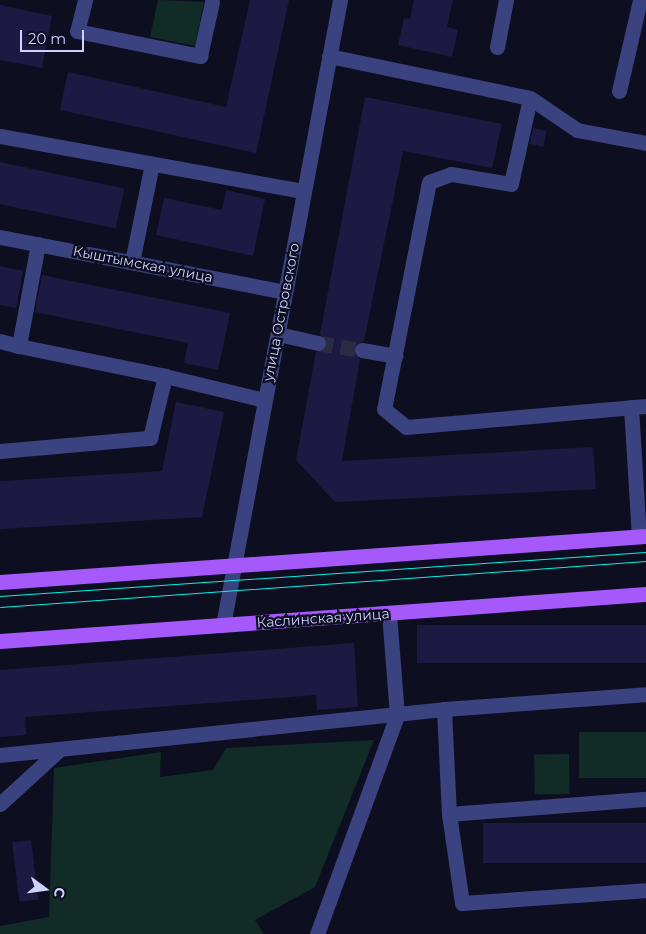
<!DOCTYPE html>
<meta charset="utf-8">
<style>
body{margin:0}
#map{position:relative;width:646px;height:934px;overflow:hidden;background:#0e0e21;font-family:Montserrat,sans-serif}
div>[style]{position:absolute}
.green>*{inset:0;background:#112b26;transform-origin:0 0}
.building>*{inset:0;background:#1c1a42;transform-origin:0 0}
.minor-tunnel>*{height:15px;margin-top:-7.5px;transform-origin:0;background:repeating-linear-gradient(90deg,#2b2b42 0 15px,transparent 0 23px)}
.minor>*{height:15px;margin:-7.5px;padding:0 7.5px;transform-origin:7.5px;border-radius:7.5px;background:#3a427f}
.major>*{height:15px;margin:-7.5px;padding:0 7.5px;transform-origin:7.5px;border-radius:7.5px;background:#a559fb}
.tram>*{height:1px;margin:-0.5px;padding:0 0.5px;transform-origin:0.5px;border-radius:0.5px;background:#06f3e6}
span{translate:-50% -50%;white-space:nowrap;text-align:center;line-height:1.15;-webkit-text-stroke:4.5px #0e0e21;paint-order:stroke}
.street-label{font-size:14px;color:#cfd1fe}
.north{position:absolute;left:20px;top:864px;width:50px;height:50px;-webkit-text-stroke:4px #0e0e21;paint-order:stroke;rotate:104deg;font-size:14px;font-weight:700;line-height:20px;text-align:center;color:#cfd1fe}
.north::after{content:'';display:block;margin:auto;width:18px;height:22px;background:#cfd1fe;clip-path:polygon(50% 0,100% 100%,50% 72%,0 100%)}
.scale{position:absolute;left:20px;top:30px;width:64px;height:22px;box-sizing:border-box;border:2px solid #cfd1fe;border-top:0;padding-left:6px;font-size:15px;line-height:18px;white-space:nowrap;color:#cfd1fe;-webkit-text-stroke:4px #0e0e21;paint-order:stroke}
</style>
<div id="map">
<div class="green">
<div style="clip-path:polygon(158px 0,204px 2px,195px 46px,150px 37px)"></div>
<div style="left:646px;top:732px;width:46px;height:67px;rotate:90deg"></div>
<div style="clip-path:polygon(374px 740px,315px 887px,255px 920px,264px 934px,0 934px,0 926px,49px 917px,54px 768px,161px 752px,160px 777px,213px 770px,226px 748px)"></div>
<div style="left:569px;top:754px;width:40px;height:35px;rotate:89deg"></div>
</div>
<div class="building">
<div style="clip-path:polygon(250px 0,289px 0,256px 153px,60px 110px,68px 72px,226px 107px)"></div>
<div style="clip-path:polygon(414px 0,453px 0,447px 27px,458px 30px,452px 57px,398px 45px,404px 18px,410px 19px)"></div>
<div style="clip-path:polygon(0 5px,52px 16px,42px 68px,0 60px)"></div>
<div style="clip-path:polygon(365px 97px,502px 124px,492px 168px,403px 151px,364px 341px,353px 348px,360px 359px,342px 461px,593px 447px,596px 489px,335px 502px,296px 460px,316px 352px,327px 345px,320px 334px)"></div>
<div style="left:533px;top:128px;width:14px;height:16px;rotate:12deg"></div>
<div style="left:0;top:162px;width:127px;height:41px;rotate:12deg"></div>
<div style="clip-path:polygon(226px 190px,265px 199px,253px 256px,156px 235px,164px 198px,222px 210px)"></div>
<div style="clip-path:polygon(0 266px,23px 271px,16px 308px,0 305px)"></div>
<div style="clip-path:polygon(42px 275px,230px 313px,218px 370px,184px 363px,188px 343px,35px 312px)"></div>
<div style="clip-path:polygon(176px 402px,224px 412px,202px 517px,0 529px,0 481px,162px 471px)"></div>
<div style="left:646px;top:625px;width:38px;height:229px;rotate:90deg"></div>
<div style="clip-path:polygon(354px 643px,358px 707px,317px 710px,316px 695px,25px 717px,26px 735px,0 737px,0 670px)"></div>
<div style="left:646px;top:823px;width:40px;height:163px;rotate:90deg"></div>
<div style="left:31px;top:840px;width:60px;height:19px;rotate:83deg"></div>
</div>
<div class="minor-tunnel">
<div style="left:318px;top:343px;width:45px;rotate:9deg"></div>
</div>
<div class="minor">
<div style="left:85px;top:0;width:32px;rotate:104deg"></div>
<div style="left:77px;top:31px;width:126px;rotate:11.5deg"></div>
<div style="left:200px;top:56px;width:55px;rotate:-77.5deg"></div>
<div style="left:497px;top:47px;width:48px;rotate:-79.2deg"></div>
<div style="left:329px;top:56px;width:205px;rotate:11.8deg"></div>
<div style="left:530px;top:98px;width:57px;rotate:34.2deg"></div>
<div style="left:577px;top:130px;width:70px;rotate:10.7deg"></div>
<div style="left:619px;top:91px;width:93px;rotate:-77deg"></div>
<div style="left:530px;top:98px;width:88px;rotate:102.5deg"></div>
<div style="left:511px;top:184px;width:61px;rotate:-170.5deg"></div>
<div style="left:451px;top:174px;width:23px;rotate:160deg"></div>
<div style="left:429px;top:182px;width:231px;rotate:101.2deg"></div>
<div style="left:384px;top:409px;width:28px;rotate:39deg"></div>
<div style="left:406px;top:427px;width:241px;rotate:-5deg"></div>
<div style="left:0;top:136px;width:309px;rotate:10.3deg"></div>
<div style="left:0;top:237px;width:290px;rotate:10.9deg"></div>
<div style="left:38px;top:244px;width:104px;rotate:100.6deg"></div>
<div style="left:19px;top:346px;width:149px;rotate:11.6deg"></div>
<div style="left:132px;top:262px;width:100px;rotate:-78.5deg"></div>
<div style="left:278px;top:334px;width:41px;rotate:12.7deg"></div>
<div style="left:0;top:341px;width:20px;rotate:15deg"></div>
<div style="left:362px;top:350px;width:34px;rotate:10deg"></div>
<div style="left:631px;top:407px;width:129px;rotate:86.5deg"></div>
<div style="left:0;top:451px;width:151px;rotate:-5deg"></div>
<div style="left:150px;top:438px;width:64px;rotate:-76.4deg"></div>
<div style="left:165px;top:376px;width:102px;rotate:13.6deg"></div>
<div style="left:223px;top:625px;width:636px;rotate:-79.4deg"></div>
<div style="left:444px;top:709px;width:105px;rotate:87.3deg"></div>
<div style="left:449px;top:814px;width:90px;rotate:81.7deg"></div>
<div style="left:462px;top:903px;width:184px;rotate:-4deg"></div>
<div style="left:0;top:755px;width:446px;rotate:-5.9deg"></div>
<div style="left:444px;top:709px;width:203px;rotate:-4.2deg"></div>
<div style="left:0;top:804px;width:80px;rotate:-42.5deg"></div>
<div style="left:449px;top:814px;width:198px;rotate:-4.4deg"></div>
<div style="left:317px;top:934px;width:233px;rotate:-69.9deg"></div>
<div style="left:397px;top:715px;width:102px;rotate:-94.5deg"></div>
</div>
<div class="major">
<div style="left:0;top:582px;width:648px;rotate:-4.07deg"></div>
<div style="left:0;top:641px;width:648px;rotate:-4.16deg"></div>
</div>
<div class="tram">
<div style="left:0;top:596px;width:647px;rotate:-3.9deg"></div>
<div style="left:0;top:607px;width:648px;rotate:-4.07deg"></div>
</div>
<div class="street-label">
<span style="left:143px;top:264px;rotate:11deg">Кыштымская улица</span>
<span style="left:281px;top:312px;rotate:-79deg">улица Островского</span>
<span style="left:323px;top:618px;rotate:-4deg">Каслинская улица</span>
</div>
<div class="north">С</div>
<div class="scale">20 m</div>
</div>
